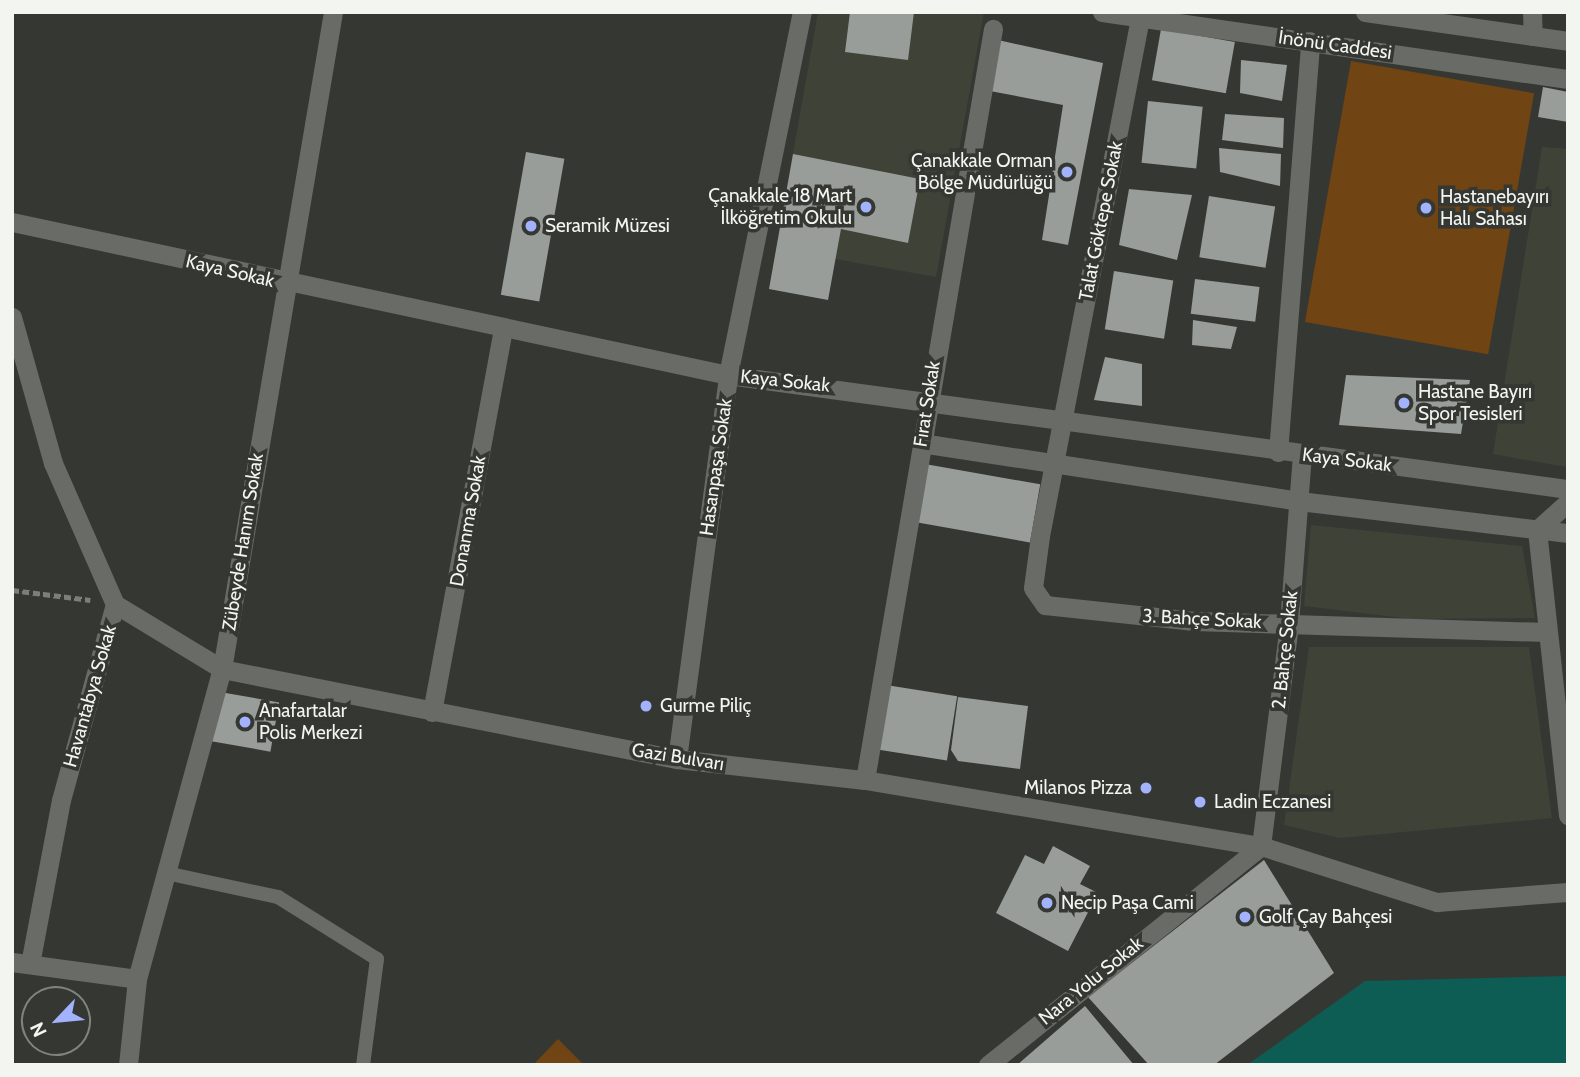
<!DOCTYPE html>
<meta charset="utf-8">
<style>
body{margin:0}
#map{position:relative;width:1580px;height:1077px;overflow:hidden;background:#353732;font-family:Cabin,sans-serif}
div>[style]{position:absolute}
.built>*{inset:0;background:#3e4237}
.green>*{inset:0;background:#714413;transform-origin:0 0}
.water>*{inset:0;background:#0e5d55}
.building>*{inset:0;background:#989d99;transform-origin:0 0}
.path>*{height:4.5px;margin-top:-2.25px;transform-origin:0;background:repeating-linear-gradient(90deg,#7c7e79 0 7px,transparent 0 10.5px)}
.service>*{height:14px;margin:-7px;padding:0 7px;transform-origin:7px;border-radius:7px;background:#696b66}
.minor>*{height:19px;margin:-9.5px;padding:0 9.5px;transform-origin:9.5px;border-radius:9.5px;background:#696b66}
.secondary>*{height:19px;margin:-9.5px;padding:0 9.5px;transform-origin:9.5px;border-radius:9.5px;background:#696b66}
.dots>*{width:19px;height:19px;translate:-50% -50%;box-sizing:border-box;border:4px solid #353732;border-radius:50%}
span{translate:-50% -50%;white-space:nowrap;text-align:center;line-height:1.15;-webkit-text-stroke:7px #353732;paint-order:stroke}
.street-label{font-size:19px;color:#f3f5f1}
.poi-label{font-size:19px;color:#f3f5f1}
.right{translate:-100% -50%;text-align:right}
.left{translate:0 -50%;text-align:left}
.frame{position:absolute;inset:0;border:14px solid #f3f5f1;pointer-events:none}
.north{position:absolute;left:21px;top:986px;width:70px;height:70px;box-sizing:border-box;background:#353732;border:2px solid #81837e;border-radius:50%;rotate:244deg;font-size:19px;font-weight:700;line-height:28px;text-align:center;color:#f3f5f1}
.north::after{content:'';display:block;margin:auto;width:24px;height:32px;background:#a3b2fd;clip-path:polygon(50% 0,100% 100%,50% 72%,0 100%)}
</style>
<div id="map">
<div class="built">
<div style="clip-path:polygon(818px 12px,984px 12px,936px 277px,835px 259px,828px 300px,769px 289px)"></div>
<div style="clip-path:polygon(1542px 147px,1568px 149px,1566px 467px,1493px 454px)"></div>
<div style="clip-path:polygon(1311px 525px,1522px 546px,1535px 618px,1411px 619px,1304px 606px)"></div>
<div style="clip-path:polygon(1309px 647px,1529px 647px,1552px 818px,1340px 838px,1284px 825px)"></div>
</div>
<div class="green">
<div style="left:1351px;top:61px;width:186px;height:265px;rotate:10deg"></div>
<div style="clip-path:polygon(558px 1039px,584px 1065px,533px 1065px)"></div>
</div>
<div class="water">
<div style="clip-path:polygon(1568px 976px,1568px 1065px,1247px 1065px,1365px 981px)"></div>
</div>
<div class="building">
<div style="clip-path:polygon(850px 12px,914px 12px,908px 60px,845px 52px)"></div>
<div style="left:1161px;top:29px;width:75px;height:52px;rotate:10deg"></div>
<div style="clip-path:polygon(998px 40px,1103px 63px,1068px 245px,1042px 240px,1063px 105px,990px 91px)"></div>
<div style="clip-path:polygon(1241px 60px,1287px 65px,1282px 101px,1240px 93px)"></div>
<div style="clip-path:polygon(1543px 87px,1568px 92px,1568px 122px,1538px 117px)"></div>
<div style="left:1148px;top:101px;width:55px;height:62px;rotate:6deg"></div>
<div style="clip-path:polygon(1225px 114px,1284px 118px,1283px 148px,1222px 140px)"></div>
<div style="clip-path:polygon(1219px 148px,1281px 154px,1280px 186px,1220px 172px)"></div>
<div style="left:526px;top:152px;width:39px;height:145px;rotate:10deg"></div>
<div style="clip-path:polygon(793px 154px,920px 179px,908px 243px,841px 229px,828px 300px,769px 289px)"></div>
<div style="clip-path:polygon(1129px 189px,1192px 195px,1177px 260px,1119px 245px)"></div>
<div style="left:1209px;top:196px;width:67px;height:62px;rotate:9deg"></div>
<div style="left:1114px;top:271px;width:60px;height:59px;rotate:9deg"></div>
<div style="left:1195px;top:279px;width:65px;height:35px;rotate:7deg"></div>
<div style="clip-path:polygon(1193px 320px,1237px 327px,1231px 349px,1192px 345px)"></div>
<div style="clip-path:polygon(1105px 357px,1142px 364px,1142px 406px,1094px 400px)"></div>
<div style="clip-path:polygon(1346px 375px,1470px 380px,1461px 434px,1339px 425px)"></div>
<div style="left:925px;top:464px;width:117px;height:59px;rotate:10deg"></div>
<div style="left:886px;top:685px;width:72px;height:65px;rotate:9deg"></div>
<div style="left:220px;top:692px;width:60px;height:50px;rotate:10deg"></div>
<div style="clip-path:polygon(958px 697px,1028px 706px,1020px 769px,958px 761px,951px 750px)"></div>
<div style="clip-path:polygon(1053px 846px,1090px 866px,1080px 884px,1098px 893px,1068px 951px,996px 913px,1025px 855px,1044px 864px)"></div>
<div style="clip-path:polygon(1264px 860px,1334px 973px,1214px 1065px,1149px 1065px,1088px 997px)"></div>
<div style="clip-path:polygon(1085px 1006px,1134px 1065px,1017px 1065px)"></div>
</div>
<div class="path">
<div style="left:12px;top:590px;width:79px;rotate:7.3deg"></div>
</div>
<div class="service">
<div style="left:166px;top:873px;width:115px;rotate:12.1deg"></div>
<div style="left:278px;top:897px;width:117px;rotate:32.1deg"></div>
<div style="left:377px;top:959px;width:107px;rotate:97.5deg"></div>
</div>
<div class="minor">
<div style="left:1532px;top:12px;width:24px;rotate:88deg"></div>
<div style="left:1140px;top:18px;width:528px;rotate:100.93deg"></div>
<div style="left:1040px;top:536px;width:52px;rotate:97.7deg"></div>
<div style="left:1033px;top:588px;width:21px;rotate:55deg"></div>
<div style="left:1045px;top:605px;width:150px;rotate:6.1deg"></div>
<div style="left:1194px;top:621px;width:353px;rotate:1.8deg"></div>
<div style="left:12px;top:222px;width:732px;rotate:12.06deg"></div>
<div style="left:728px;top:375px;width:848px;rotate:7.73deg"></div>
<div style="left:12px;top:317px;width:152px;rotate:74.3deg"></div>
<div style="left:53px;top:463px;width:154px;rotate:66.3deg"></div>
<div style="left:115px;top:604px;width:203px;rotate:105.4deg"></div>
<div style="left:61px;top:800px;width:167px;rotate:100.7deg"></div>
<div style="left:921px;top:443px;width:382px;rotate:8.7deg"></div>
<div style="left:1299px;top:501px;width:271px;rotate:6.8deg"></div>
<div style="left:1278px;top:452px;width:412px;rotate:-85.5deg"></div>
<div style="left:1568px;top:502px;width:42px;rotate:137.9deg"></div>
<div style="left:1537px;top:530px;width:287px;rotate:83.8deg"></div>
<div style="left:115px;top:604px;width:125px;rotate:31.3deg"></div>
<div style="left:222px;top:669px;width:464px;rotate:11.2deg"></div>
<div style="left:677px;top:759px;width:189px;rotate:6.4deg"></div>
<div style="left:865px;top:780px;width:401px;rotate:9.5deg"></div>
<div style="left:432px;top:712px;width:389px;rotate:-79.5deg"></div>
<div style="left:677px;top:759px;width:387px;rotate:-82.4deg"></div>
<div style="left:728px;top:375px;width:370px;rotate:-78.5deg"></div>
<div style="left:865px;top:780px;width:762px;rotate:-80.33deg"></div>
<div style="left:1261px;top:846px;width:225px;rotate:-82.8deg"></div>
<div style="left:1289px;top:623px;width:169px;rotate:-85.6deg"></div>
<div style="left:12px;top:962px;width:126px;rotate:7.7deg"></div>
<div style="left:128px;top:1065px;width:86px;rotate:-84deg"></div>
<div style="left:137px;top:979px;width:321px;rotate:-74.7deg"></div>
<div style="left:222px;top:669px;width:666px;rotate:-80.41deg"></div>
<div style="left:988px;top:1065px;width:350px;rotate:-38.7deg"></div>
</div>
<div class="secondary">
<div style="left:1102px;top:12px;width:471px;rotate:8.2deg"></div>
<div style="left:1365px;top:12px;width:205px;rotate:8.1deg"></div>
<div style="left:1261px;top:846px;width:185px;rotate:17.7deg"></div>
<div style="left:1437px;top:902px;width:131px;rotate:-4.4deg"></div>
</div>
<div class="dots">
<div style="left:1067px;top:172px;background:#a3b2fd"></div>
<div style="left:866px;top:207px;background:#a3b2fd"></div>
<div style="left:1426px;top:208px;background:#a3b2fd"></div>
<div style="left:531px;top:226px;background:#a3b2fd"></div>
<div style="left:1404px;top:403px;background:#a3b2fd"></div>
<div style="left:646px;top:706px;background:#a3b2fd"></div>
<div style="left:245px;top:722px;background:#a3b2fd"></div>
<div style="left:1146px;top:788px;background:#a3b2fd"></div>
<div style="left:1200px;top:802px;background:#a3b2fd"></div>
<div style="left:1047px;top:903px;background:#a3b2fd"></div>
<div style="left:1245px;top:917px;background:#a3b2fd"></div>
</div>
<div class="street-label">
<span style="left:1335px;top:45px;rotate:8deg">İnönü Caddesi</span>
<span style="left:1101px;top:221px;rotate:-79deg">Talat Göktepe Sokak</span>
<span style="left:230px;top:271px;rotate:13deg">Kaya Sokak</span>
<span style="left:785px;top:381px;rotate:6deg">Kaya Sokak</span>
<span style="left:927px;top:404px;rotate:-81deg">Fırat Sokak</span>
<span style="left:1347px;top:460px;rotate:7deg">Kaya Sokak</span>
<span style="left:716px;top:467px;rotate:-82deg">Hasanpaşa Sokak</span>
<span style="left:468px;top:521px;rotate:-80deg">Donanma Sokak</span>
<span style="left:243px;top:542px;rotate:-81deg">Zübeyde Hanım Sokak</span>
<span style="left:1202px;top:619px;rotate:3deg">3. Bahçe Sokak</span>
<span style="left:1285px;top:650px;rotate:-84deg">2. Bahçe Sokak</span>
<span style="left:90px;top:696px;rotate:-74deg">Havantabya Sokak</span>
<span style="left:678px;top:757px;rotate:9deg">Gazi Bulvarı</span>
<span style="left:1091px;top:981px;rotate:-39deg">Nara Yolu Sokak</span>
</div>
<div class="poi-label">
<span class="right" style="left:1053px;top:172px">Çanakkale Orman<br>Bölge Müdürlüğü</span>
<span class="right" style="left:852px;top:207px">Çanakkale 18 Mart<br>İlköğretim Okulu</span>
<span class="left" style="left:1440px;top:208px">Hastanebayırı<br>Halı Sahası</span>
<span class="left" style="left:545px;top:226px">Seramik Müzesi</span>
<span class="left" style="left:1418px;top:403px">Hastane Bayırı<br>Spor Tesisleri</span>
<span class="left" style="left:660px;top:706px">Gurme Piliç</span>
<span class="left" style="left:259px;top:722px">Anafartalar<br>Polis Merkezi</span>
<span class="right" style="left:1132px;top:788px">Milanos Pizza</span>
<span class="left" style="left:1214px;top:802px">Ladin Eczanesi</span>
<span class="left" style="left:1061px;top:903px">Necip Paşa Cami</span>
<span class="left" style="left:1259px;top:917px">Golf Çay Bahçesi</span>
</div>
<div class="frame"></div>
<div class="north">N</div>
</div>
